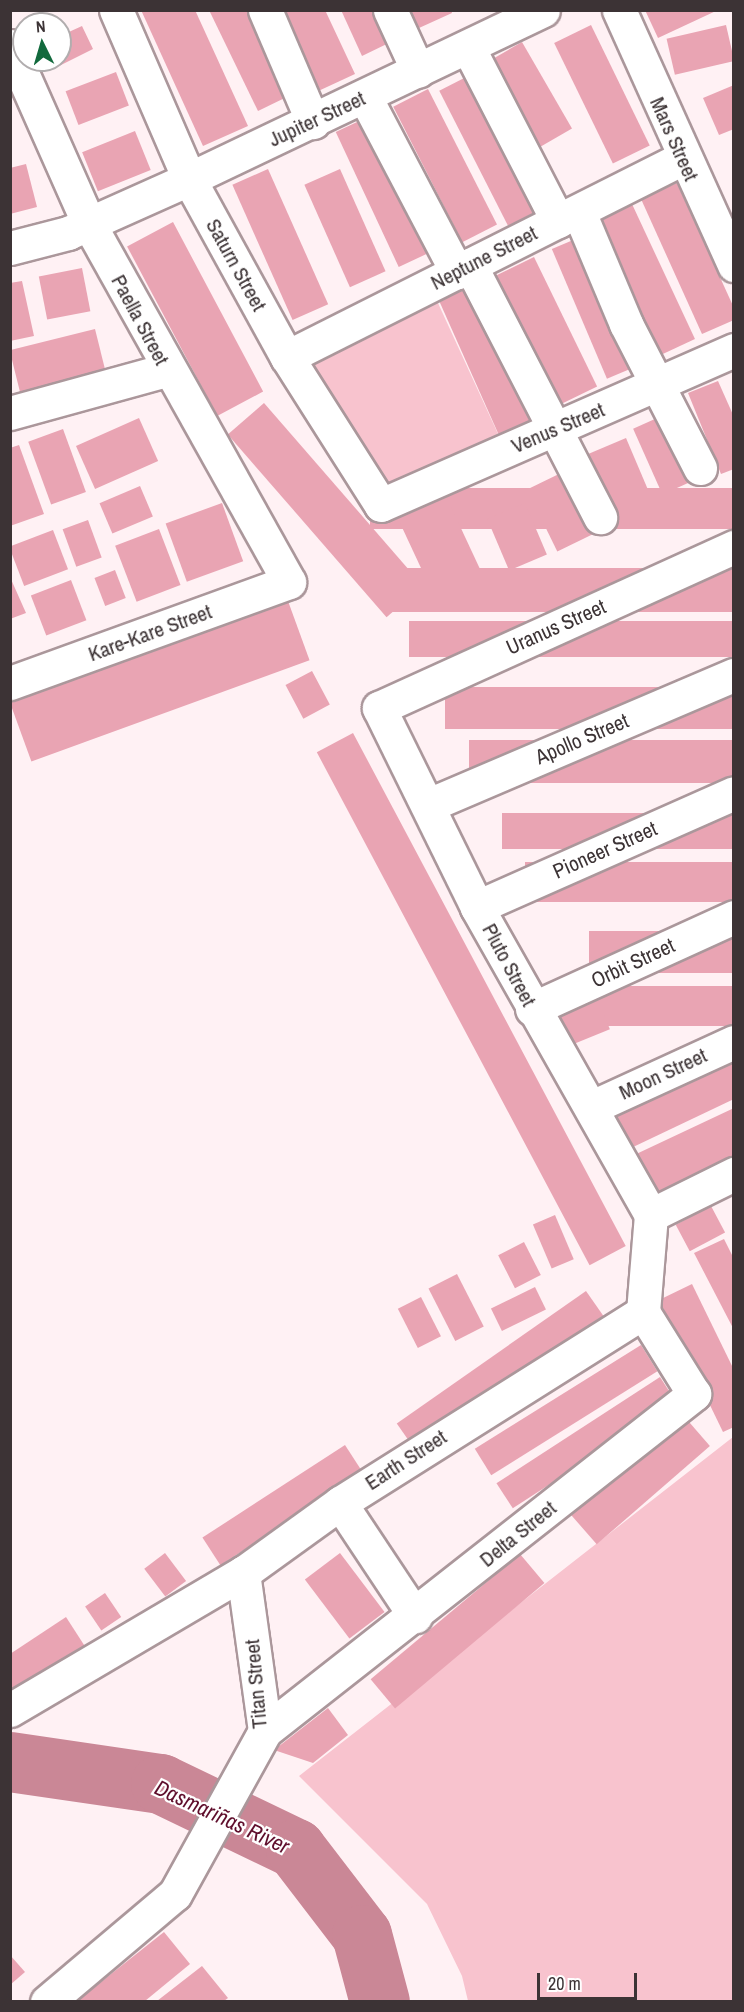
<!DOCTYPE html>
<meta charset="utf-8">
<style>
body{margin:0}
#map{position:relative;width:744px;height:2012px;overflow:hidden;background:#fff1f4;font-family:"Archivo Narrow",sans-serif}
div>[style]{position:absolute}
.green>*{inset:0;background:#f8c3ce}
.river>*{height:60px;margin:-30px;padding:0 30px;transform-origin:30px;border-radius:30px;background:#ca8796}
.building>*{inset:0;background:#e9a4b3;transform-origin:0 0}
.roads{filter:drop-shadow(2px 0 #ab979b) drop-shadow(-2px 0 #ab979b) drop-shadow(0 2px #ab979b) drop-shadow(0 -2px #ab979b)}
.minor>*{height:33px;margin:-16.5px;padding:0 16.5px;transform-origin:16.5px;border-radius:16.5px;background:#fff}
span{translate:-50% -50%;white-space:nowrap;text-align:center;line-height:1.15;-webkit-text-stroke:4.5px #fff;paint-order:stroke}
.street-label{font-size:21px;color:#3c3335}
.water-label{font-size:22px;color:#5f0e2c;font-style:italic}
.frame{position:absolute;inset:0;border:12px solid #3c3335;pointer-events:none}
.north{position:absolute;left:12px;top:12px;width:60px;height:60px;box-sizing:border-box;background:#fff;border:2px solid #b1adae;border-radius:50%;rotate:355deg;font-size:16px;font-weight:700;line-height:24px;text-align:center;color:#3c3335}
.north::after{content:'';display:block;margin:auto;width:21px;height:27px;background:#126a3d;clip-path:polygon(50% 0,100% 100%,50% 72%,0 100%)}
.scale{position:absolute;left:537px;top:1973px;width:100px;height:27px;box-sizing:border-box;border:3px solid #3c3335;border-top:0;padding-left:8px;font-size:18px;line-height:21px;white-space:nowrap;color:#3c3335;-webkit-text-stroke:4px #fff;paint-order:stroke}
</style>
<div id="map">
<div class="green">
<div style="clip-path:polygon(432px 290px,499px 436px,389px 489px,301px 356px)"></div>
<div style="clip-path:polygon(733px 1437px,733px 2001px,468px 2001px,462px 1976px,427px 1904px,299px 1776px)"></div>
</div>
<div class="river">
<div style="left:10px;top:1762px;width:153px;rotate:8.3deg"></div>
<div style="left:161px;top:1784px;width:150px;rotate:25.7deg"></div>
<div style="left:296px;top:1849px;width:108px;rotate:52.5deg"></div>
<div style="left:362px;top:1935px;width:69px;rotate:75deg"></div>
</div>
<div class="building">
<div style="clip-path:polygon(141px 10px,195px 10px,248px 126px,203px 146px)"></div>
<div style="clip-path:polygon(209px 10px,255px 10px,295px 93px,258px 111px)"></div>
<div style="clip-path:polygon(275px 10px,325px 10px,355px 74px,314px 93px)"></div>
<div style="clip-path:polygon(341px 10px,381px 10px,395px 40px,362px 56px)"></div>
<div style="clip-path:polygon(397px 10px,451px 10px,452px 13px,408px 33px)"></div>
<div style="clip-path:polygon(645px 10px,718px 10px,658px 38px)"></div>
<div style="left:591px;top:25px;width:134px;height:41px;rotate:64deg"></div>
<div style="left:726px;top:25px;width:37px;height:61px;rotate:77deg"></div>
<div style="clip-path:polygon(82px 26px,93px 49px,49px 71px,43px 60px,60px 60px,60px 36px)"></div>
<div style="left:522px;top:42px;width:100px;height:41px;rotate:60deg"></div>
<div style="left:116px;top:72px;width:36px;height:54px;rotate:69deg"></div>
<div style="left:474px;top:73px;width:152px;height:39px;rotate:63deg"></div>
<div style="clip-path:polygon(734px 85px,734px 129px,719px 135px,703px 98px)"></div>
<div style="left:428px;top:89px;width:152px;height:39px;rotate:63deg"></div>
<div style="left:372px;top:115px;width:149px;height:40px;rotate:65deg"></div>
<div style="left:135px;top:131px;width:42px;height:57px;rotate:68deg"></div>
<div style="clip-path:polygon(26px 164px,37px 207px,10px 214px,10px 168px)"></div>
<div style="left:268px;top:169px;width:148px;height:39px;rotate:66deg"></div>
<div style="left:340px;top:169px;width:112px;height:39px;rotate:66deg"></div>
<div style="clip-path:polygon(677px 183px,734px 308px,734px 320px,702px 334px,641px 199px)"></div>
<div style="left:632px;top:204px;width:149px;height:39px;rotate:65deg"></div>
<div style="left:173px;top:222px;width:192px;height:52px;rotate:62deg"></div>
<div style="left:585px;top:235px;width:141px;height:36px;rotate:67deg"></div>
<div style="left:534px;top:257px;width:144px;height:44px;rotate:64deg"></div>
<div style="left:82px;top:268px;width:44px;height:44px;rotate:79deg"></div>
<div style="clip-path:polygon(22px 281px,34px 336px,10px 341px,10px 283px)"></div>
<div style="left:473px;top:286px;width:147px;height:37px;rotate:66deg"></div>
<div style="left:95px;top:329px;width:46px;height:88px;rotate:76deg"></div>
<div style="clip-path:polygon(718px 381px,734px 417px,734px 469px,721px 474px,688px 393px)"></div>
<div style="left:264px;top:403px;width:242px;height:48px;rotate:49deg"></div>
<div style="left:666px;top:414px;width:72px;height:36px;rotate:66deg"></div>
<div style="left:139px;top:418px;width:47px;height:69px;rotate:66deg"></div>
<div style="left:63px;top:429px;width:67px;height:37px;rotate:70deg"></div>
<div style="left:626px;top:438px;width:71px;height:43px;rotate:67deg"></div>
<div style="clip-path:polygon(19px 445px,44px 514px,10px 526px,10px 448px)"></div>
<div style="left:563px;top:472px;width:69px;height:40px;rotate:64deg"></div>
<div style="left:140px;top:486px;width:33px;height:44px;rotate:67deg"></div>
<div style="left:734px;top:488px;width:41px;height:364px;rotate:90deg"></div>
<div style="left:445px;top:494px;width:93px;height:53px;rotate:65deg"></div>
<div style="left:222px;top:503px;width:62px;height:60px;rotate:70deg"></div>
<div style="left:525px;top:503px;width:56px;height:41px;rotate:67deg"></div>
<div style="left:88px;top:520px;width:40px;height:27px;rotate:70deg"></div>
<div style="left:159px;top:529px;width:60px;height:47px;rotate:69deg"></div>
<div style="left:53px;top:530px;width:42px;height:47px;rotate:69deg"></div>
<div style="left:734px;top:568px;width:44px;height:351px;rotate:90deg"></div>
<div style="left:115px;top:570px;width:30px;height:22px;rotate:69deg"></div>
<div style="clip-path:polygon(10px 577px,26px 613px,10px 619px)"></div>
<div style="left:71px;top:580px;width:43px;height:43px;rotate:69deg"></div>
<div style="left:288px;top:601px;width:63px;height:296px;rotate:70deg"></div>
<div style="left:734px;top:621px;width:36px;height:325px;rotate:90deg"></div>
<div style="left:312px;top:671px;width:38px;height:30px;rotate:62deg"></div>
<div style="left:734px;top:687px;width:42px;height:289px;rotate:90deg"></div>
<div style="left:353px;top:733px;width:581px;height:41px;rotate:62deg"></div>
<div style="left:734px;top:740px;width:43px;height:265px;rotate:90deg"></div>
<div style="left:734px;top:813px;width:36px;height:232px;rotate:90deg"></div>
<div style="left:734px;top:862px;width:40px;height:209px;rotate:90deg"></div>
<div style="left:734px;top:931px;width:42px;height:145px;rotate:90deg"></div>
<div style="left:734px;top:986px;width:40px;height:167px;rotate:90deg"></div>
<div style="left:596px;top:995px;width:37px;height:43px;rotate:68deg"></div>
<div style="clip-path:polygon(734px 1048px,734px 1099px,631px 1148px,611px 1106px)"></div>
<div style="clip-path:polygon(734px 1108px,734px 1157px,650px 1196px,632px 1156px)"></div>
<div style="left:711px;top:1206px;width:30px;height:40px;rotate:62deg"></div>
<div style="left:555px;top:1215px;width:48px;height:24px;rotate:67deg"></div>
<div style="clip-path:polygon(724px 1239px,734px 1259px,734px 1330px,694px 1253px)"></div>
<div style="left:524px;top:1242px;width:37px;height:29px;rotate:63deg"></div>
<div style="left:457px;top:1274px;width:59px;height:32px;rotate:63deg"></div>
<div style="clip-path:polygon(692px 1284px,734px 1370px,734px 1427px,723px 1432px,659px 1300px)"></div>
<div style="left:535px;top:1287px;width:25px;height:49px;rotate:64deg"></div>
<div style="left:586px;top:1291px;width:32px;height:231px;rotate:55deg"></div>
<div style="left:421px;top:1297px;width:44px;height:26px;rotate:63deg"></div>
<div style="left:641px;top:1345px;width:31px;height:196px;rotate:58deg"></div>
<div style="left:660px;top:1377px;width:30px;height:195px;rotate:57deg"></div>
<div style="left:683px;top:1415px;width:41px;height:150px;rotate:49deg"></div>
<div style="left:345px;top:1445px;width:33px;height:170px;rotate:57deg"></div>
<div style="left:165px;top:1553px;width:35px;height:26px;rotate:53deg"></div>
<div style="left:340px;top:1553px;width:74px;height:44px;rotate:53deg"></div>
<div style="left:520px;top:1554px;width:38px;height:195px;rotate:50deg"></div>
<div style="left:105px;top:1593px;width:29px;height:24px;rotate:56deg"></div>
<div style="clip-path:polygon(66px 1617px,86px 1648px,10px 1698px,10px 1654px)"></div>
<div style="clip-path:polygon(328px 1708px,348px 1735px,313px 1763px,274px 1750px)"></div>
<div style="clip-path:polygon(164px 1932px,190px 1964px,145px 2001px,77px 2001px)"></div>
<div style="clip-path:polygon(10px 1955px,25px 1972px,10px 1985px)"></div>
<div style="clip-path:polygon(202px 1966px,228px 1998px,224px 2001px,157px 2001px)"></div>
</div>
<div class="roads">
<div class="minor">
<div style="left:116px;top:10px;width:184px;rotate:66.6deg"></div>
<div style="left:189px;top:179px;width:203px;rotate:61.2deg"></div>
<div style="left:287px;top:357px;width:175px;rotate:57.6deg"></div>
<div style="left:381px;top:505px;width:386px;rotate:-23.7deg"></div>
<div style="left:265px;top:10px;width:122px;rotate:66.8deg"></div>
<div style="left:390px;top:10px;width:67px;rotate:65.3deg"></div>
<div style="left:619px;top:10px;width:280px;rotate:65.7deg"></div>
<div style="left:10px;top:46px;width:195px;rotate:66.1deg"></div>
<div style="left:89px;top:224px;width:410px;rotate:60.8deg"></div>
<div style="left:289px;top:582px;width:297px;rotate:160.1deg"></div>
<div style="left:468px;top:47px;width:196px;rotate:62.7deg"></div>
<div style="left:365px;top:97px;width:198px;rotate:62.3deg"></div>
<div style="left:579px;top:212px;width:121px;rotate:67.2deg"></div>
<div style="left:626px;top:324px;width:162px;rotate:62.8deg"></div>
<div style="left:10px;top:248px;width:60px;rotate:-14.5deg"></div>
<div style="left:68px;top:233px;width:133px;rotate:-24.1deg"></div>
<div style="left:189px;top:179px;width:392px;rotate:-25.5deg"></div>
<div style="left:470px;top:265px;width:284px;rotate:62.7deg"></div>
<div style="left:287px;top:357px;width:441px;rotate:-26.7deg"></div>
<div style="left:10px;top:413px;width:162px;rotate:-15.4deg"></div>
<div style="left:431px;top:804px;width:329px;rotate:-23.1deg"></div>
<div style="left:477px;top:907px;width:281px;rotate:-23.9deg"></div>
<div style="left:532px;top:1009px;width:222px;rotate:-24.5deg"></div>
<div style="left:592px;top:1107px;width:156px;rotate:-24.6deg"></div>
<div style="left:651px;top:1215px;width:354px;rotate:-119.5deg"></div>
<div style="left:477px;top:907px;width:222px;rotate:-116.2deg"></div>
<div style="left:379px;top:708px;width:390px;rotate:-24.4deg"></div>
<div style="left:651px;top:1215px;width:93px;rotate:-26.3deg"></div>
<div style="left:340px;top:1503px;width:136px;rotate:56.4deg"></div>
<div style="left:10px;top:1710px;width:270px;rotate:-30.5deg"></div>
<div style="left:243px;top:1573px;width:120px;rotate:-35.8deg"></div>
<div style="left:340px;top:1503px;width:358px;rotate:-32.2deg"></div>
<div style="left:643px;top:1312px;width:97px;rotate:-85.3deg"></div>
<div style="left:265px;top:1731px;width:546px;rotate:-38.15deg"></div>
<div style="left:694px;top:1394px;width:97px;rotate:-121.9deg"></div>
<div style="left:47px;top:2002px;width:167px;rotate:-40.2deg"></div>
<div style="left:175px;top:1894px;width:186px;rotate:-61.1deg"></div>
<div style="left:265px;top:1731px;width:160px;rotate:-97.9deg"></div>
</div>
</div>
<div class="street-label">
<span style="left:317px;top:119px;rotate:-25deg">Jupiter Street</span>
<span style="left:674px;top:139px;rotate:66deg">Mars Street</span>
<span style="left:484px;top:258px;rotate:-27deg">Neptune Street</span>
<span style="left:236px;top:265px;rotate:61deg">Saturn Street</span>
<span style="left:140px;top:320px;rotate:62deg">Paella Street</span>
<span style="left:558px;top:428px;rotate:-23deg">Venus Street</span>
<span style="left:556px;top:627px;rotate:-24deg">Uranus Street</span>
<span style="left:150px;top:633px;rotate:-20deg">Kare-Kare Street</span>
<span style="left:582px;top:739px;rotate:-23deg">Apollo Street</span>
<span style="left:605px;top:850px;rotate:-24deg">Pioneer Street</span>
<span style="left:633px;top:963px;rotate:-25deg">Orbit Street</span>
<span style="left:509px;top:965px;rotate:62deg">Pluto Street</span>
<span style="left:663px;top:1074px;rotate:-25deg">Moon Street</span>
<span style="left:406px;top:1460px;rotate:-33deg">Earth Street</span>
<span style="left:518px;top:1534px;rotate:-39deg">Delta Street</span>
<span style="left:256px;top:1684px;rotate:-95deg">Titan Street</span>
</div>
<div class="water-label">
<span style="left:222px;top:1817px;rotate:25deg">Dasmariñas River</span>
</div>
<div class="frame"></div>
<div class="north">N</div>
<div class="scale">20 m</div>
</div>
